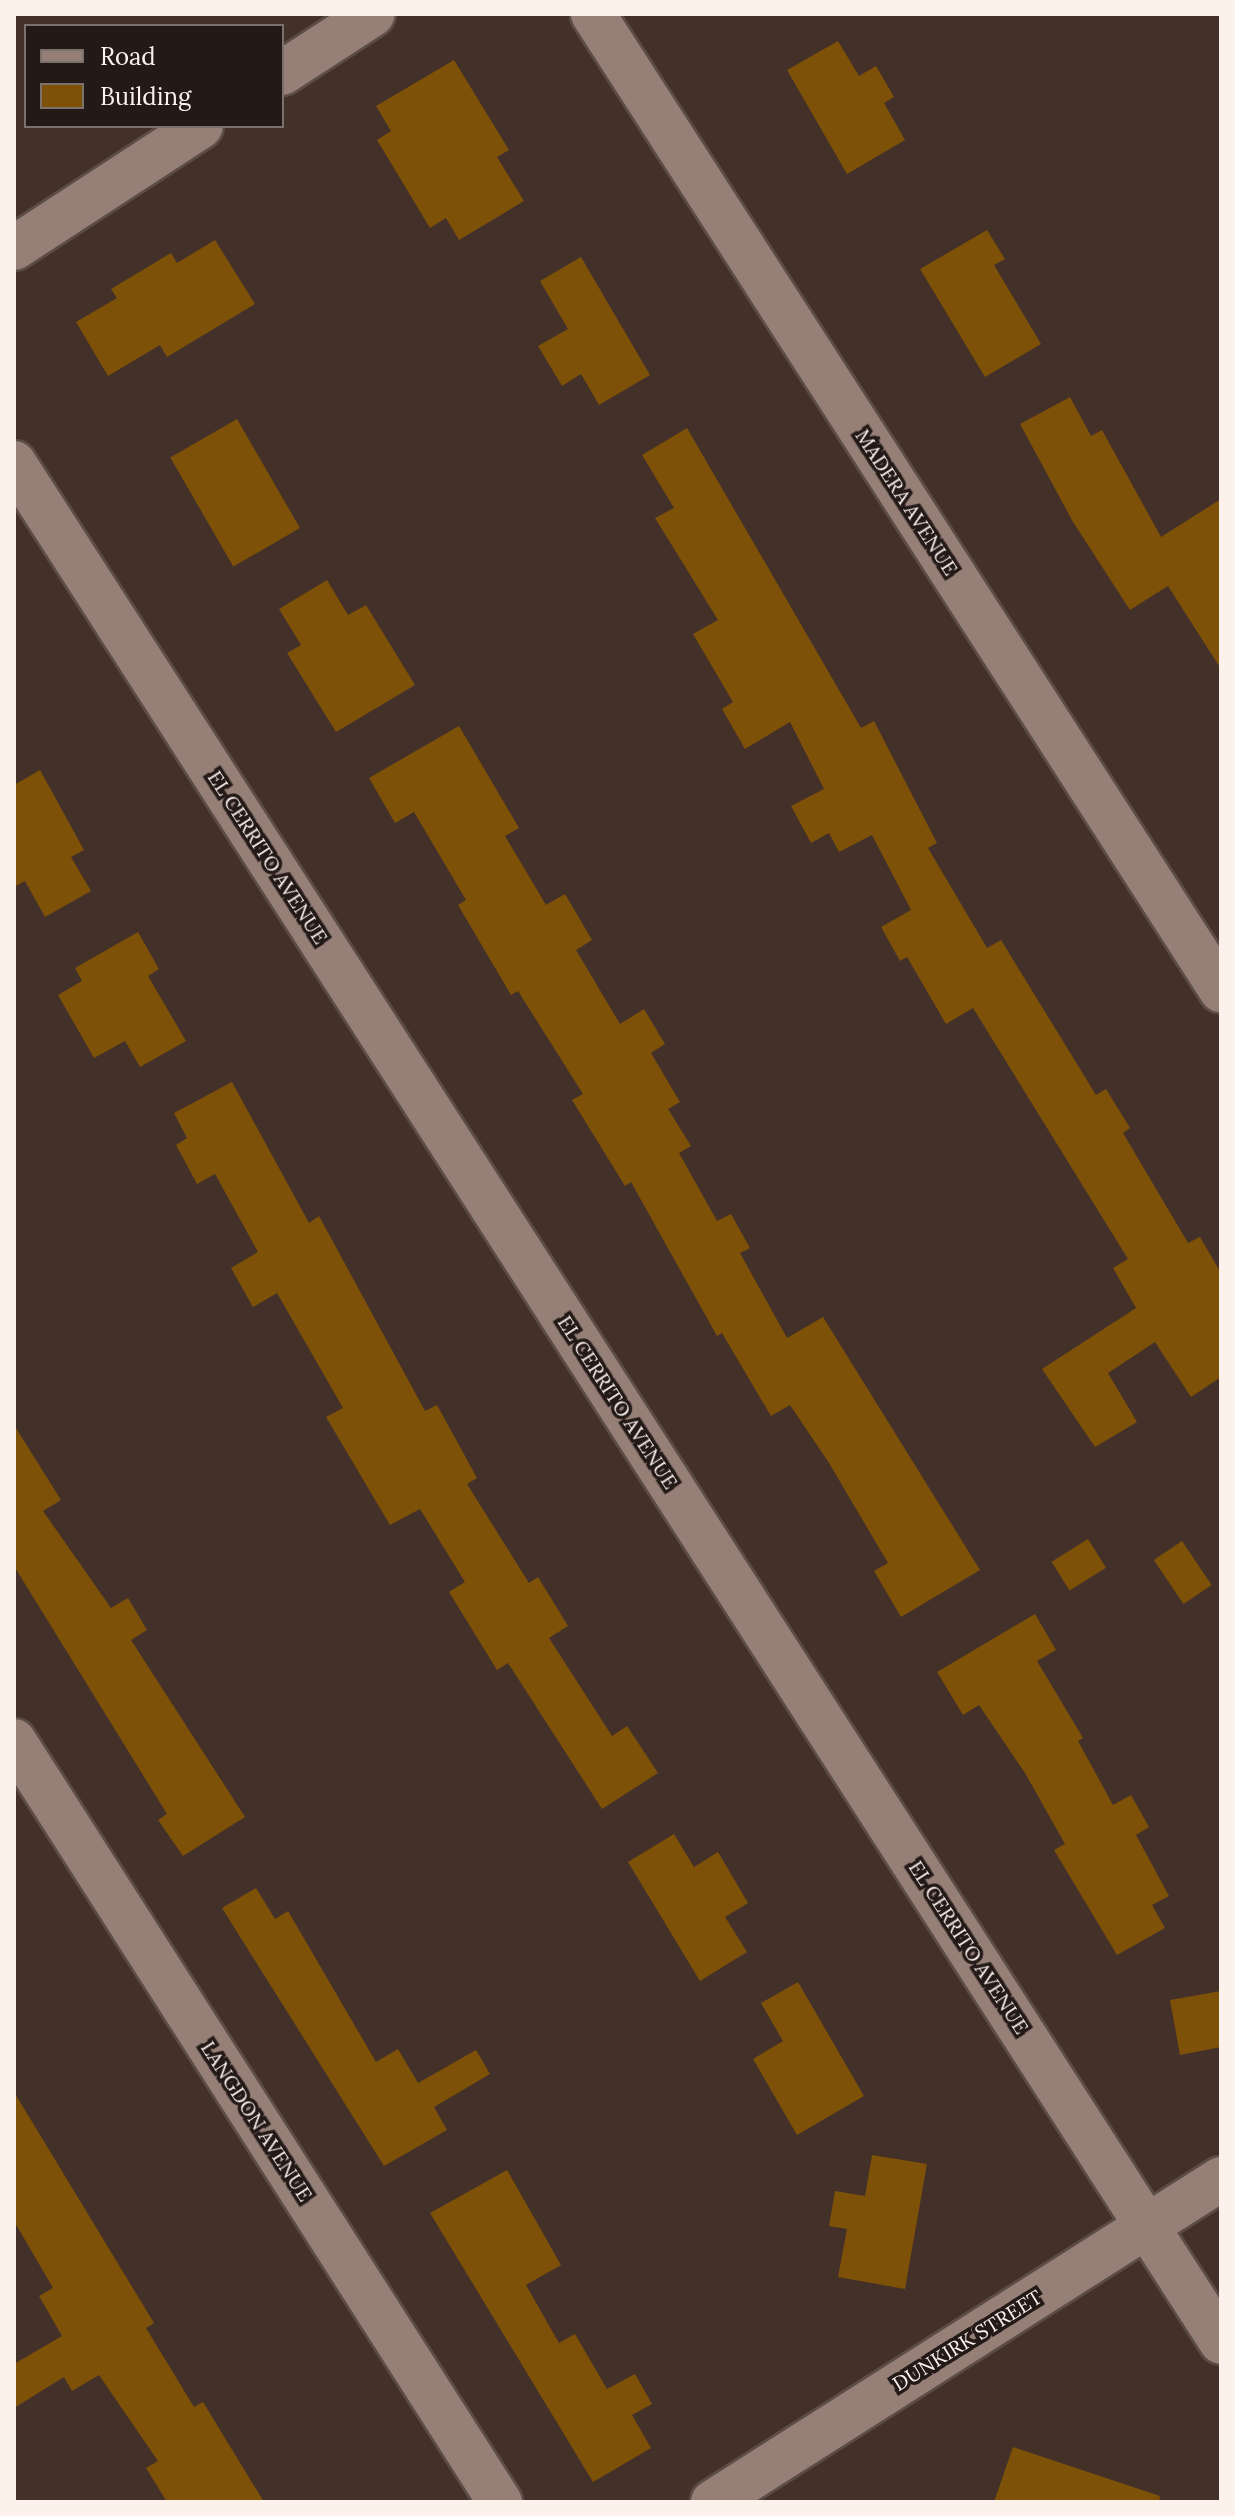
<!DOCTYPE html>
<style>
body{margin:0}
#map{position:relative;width:1235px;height:2516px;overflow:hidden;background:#433029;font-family:Lora,serif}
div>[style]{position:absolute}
.building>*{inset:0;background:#7e5108;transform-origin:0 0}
.roads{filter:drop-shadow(2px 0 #5c4c46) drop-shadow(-2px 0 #5c4c46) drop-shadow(0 2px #5c4c46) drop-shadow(0 -2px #5c4c46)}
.street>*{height:44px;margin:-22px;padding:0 22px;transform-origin:22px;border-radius:22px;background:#967f77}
span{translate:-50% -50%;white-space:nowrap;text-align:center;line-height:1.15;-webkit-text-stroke:7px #231a17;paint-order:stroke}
.street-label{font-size:20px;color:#fdf1ec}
.frame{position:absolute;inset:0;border:16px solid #fdf1ec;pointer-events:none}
.legend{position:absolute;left:24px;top:24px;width:260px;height:104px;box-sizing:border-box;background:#231a17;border:2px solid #7a706c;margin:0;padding:10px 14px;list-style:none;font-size:24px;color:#fdf1ec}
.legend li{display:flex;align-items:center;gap:16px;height:40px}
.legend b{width:40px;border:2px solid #7a706c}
</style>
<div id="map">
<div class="building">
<div style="clip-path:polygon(838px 41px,859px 76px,876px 66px,894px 97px,884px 103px,905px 140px,847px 174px,787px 70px)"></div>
<div style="clip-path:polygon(454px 60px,509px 150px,497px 157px,524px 201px,459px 240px,446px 218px,430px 228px,377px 140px,391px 131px,376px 106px)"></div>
<div style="clip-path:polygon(987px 230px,1005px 259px,994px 265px,1041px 344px,985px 377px,920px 269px)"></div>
<div style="clip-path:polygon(215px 240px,255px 304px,167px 357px,160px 345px,108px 376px,76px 322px,117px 298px,111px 289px,171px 253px,177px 263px)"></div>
<div style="clip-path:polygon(581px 257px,650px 375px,599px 405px,581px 374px,562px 386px,538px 346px,568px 329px,540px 281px)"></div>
<div style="clip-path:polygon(1070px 397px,1091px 436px,1102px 430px,1161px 537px,1221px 499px,1221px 669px,1168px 586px,1130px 610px,1073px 522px,1020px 424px)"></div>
<div style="left:237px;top:419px;width:126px;height:77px;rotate:60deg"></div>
<div style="clip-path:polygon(687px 428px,861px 728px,874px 721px,937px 843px,928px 848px,987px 948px,1001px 940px,1096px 1095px,1106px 1089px,1130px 1128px,1123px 1133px,1188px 1243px,1200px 1237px,1221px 1273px,1221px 1377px,1191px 1397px,1155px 1342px,1108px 1373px,1137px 1422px,1095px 1447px,1042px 1369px,1136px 1308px,1113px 1268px,1128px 1259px,973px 1008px,946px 1024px,907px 957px,900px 961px,881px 927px,911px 910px,872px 835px,839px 852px,829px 833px,811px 843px,791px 806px,824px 789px,790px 722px,745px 749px,722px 709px,733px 702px,693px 634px,718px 620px,655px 518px,674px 508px,642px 455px)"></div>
<div style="clip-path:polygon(327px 580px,348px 615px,366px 605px,415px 685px,336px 732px,287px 653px,301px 645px,279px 609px)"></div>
<div style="clip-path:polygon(459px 726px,519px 828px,505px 836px,546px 905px,565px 894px,592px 940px,576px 950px,620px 1024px,644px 1009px,665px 1044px,651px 1053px,680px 1102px,668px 1109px,691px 1146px,679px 1153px,717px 1221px,731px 1214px,750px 1248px,740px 1253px,787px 1338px,823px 1317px,980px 1570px,901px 1617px,874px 1571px,888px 1563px,829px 1463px,790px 1405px,771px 1416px,722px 1333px,717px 1336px,631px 1182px,625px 1186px,572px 1100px,583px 1094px,518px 991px,511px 995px,458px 905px,466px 900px,414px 812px,395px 823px,369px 778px)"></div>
<div style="clip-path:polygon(40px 770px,84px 850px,71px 857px,91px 891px,45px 917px,25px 881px,14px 887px,14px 785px)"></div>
<div style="clip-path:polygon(138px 932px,159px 969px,148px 976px,186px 1041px,140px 1067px,125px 1041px,94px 1058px,58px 995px,82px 981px,75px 968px)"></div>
<div style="clip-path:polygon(232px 1082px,309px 1223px,319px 1216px,425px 1411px,437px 1405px,477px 1478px,467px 1484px,529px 1583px,538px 1577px,568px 1626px,549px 1638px,612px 1736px,627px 1726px,658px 1773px,602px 1809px,508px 1663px,497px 1670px,449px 1592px,465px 1582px,420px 1509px,390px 1525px,326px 1417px,343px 1408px,277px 1293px,253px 1307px,231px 1268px,258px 1252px,215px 1174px,197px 1184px,176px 1145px,187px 1138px,174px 1113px)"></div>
<div style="clip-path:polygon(14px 1425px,61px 1500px,43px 1511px,111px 1608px,128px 1598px,147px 1630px,131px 1640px,245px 1817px,183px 1856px,158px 1820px,167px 1814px,14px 1566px)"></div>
<div style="left:1088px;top:1539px;width:34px;height:43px;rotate:58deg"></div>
<div style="left:1182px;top:1541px;width:53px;height:34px;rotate:56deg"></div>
<div style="clip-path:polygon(1035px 1614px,1056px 1650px,1037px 1661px,1083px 1738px,1078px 1741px,1113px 1805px,1131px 1795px,1149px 1827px,1136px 1835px,1169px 1896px,1152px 1905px,1165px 1928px,1117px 1955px,1054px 1850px,1065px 1844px,1025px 1773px,979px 1705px,963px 1715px,937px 1672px)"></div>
<div style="clip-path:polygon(674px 1834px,694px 1867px,718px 1852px,748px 1903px,725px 1917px,747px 1952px,700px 1981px,628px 1862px)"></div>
<div style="clip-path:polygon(256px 1888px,275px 1919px,288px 1911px,376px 2062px,398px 2049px,418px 2083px,476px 2050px,490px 2074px,434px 2107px,447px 2130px,384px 2166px,222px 1908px)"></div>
<div style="clip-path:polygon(798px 1982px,864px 2096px,797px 2135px,753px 2059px,783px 2041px,761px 2003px)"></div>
<div style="clip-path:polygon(1221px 1991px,1221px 2047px,1180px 2055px,1170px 2000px)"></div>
<div style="clip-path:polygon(14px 2092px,154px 2323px,146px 2328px,194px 2407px,203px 2402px,264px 2502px,167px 2502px,146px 2468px,158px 2461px,99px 2375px,72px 2391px,64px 2377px,14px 2408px,14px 2364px,62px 2336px,39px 2296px,53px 2288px,14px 2221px)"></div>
<div style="clip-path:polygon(872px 2155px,927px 2164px,905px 2289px,838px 2277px,847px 2229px,829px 2226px,835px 2191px,865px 2196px)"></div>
<div style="clip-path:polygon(507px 2170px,561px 2265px,526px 2285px,559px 2343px,575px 2334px,607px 2389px,635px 2374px,652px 2404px,632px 2415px,651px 2448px,593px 2482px,430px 2213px)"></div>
<div style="clip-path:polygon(1013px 2447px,1160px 2496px,1159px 2502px,994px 2502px)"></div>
</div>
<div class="roads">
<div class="street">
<div style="left:593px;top:14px;width:1161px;rotate:57.24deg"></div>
<div style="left:282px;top:73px;width:108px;rotate:-33deg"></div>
<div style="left:14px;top:248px;width:223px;rotate:-33.1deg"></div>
<div style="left:14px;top:463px;width:2233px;rotate:57.28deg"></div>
<div style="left:14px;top:1741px;width:903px;rotate:57.44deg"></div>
<div style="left:713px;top:2502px;width:602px;rotate:-32.45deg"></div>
</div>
</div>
<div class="street-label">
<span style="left:907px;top:502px;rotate:57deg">MADERA AVENUE</span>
<span style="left:268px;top:857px;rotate:57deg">EL CERRITO AVENUE</span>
<span style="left:618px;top:1402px;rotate:57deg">EL CERRITO AVENUE</span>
<span style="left:969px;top:1947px;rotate:57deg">EL CERRITO AVENUE</span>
<span style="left:257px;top:2121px;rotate:57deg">LANGDON AVENUE</span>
<span style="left:967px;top:2340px;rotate:-32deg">DUNKIRK STREET</span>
</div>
<div class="frame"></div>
<ul class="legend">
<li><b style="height:10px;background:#967f77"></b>Road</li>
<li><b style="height:22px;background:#7e5108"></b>Building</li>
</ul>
</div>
